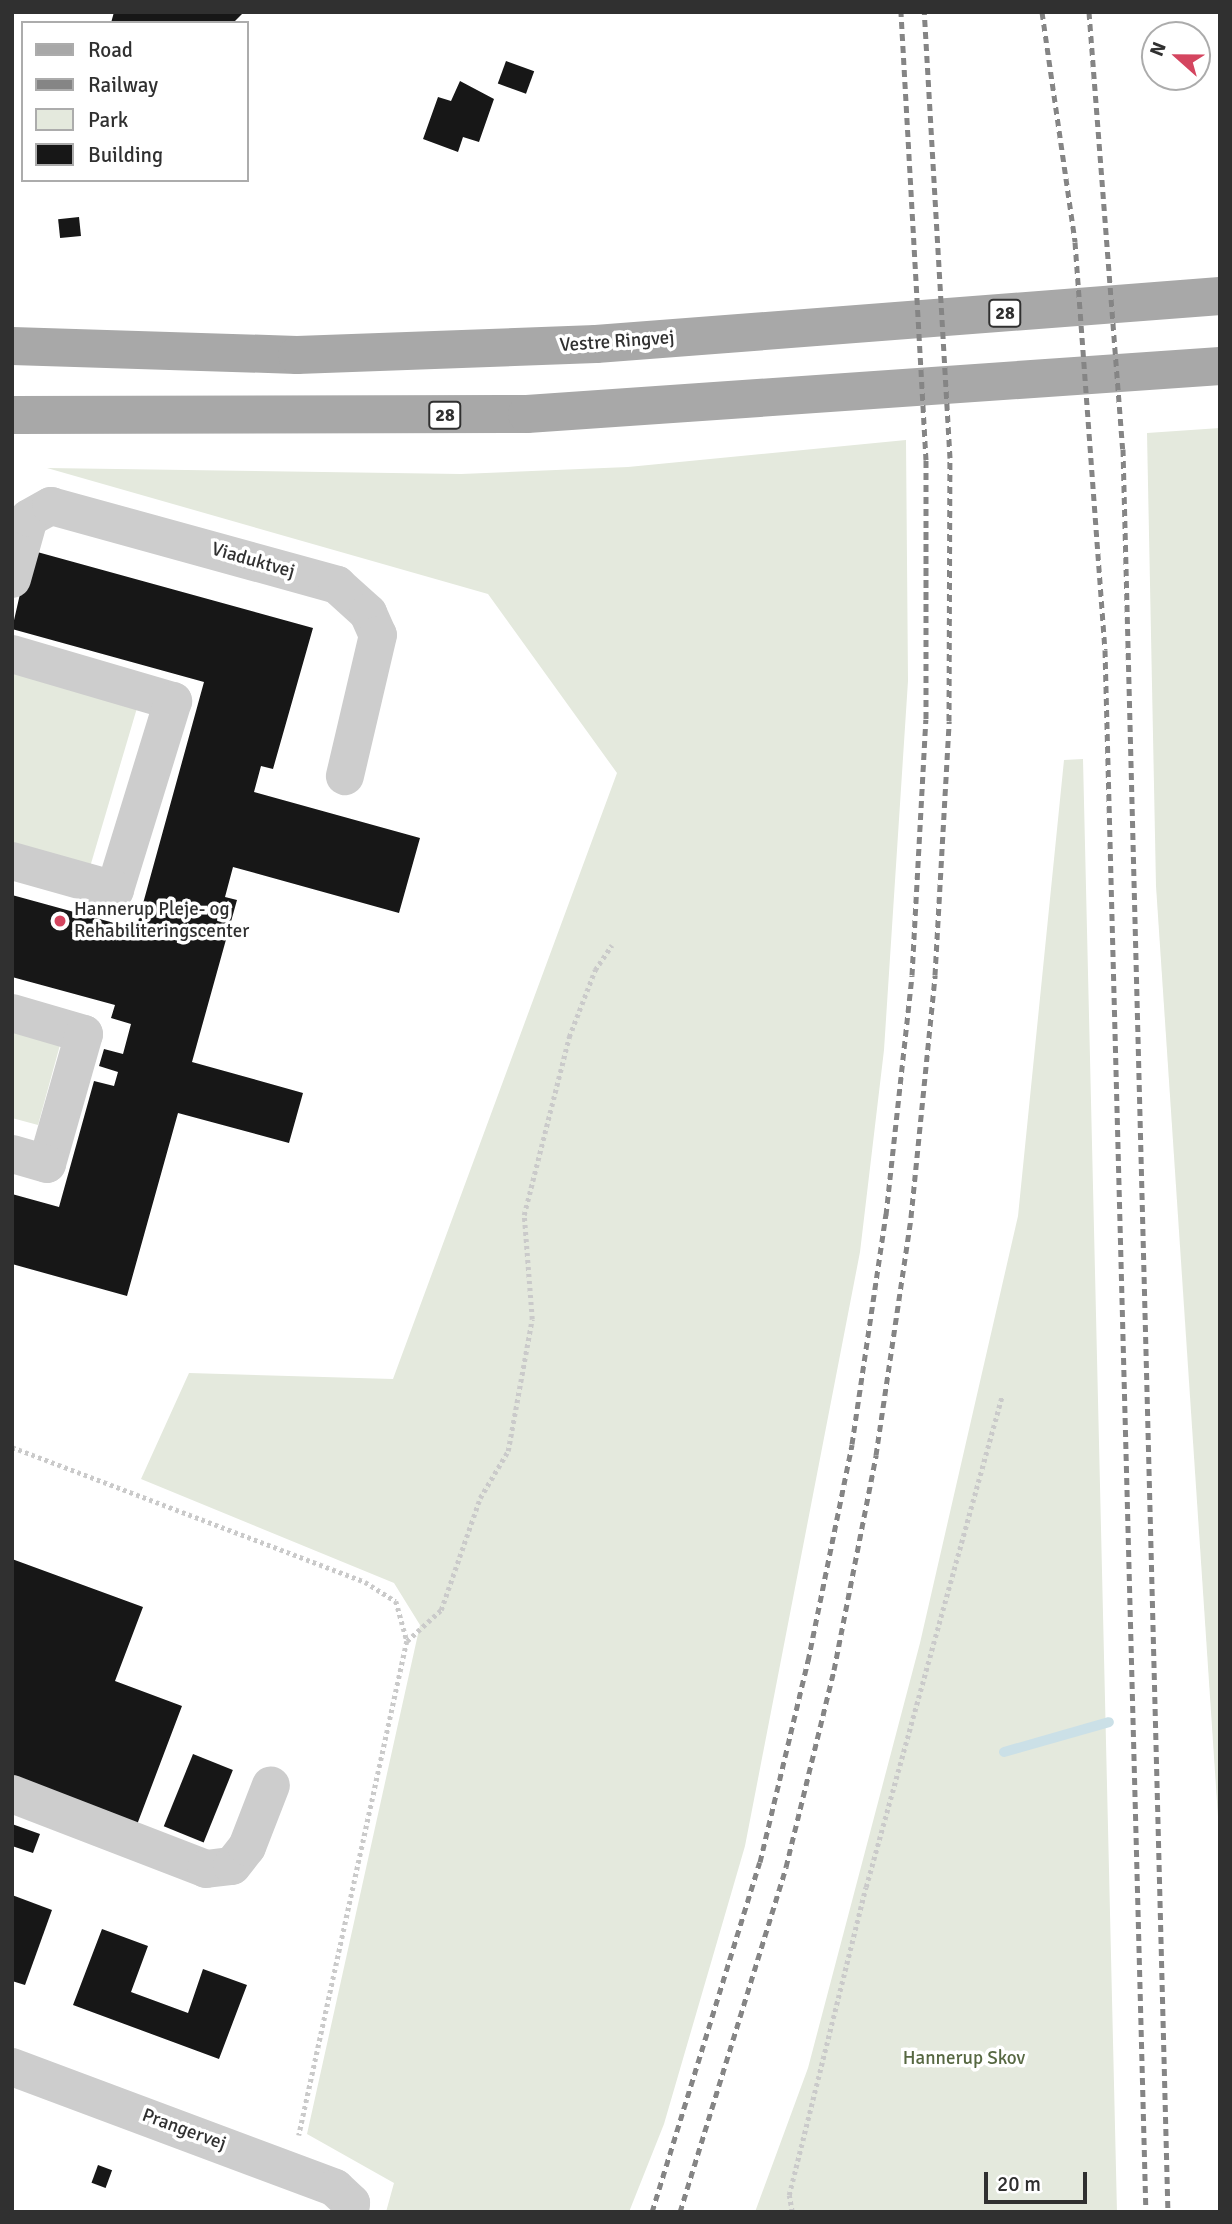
<!DOCTYPE html>
<style>
body{margin:0}
#map{position:relative;width:1232px;height:2224px;overflow:hidden;background:#fff;font-family:Signika,sans-serif}
div>[style]{position:absolute}
.green>*{inset:0;background:#e4e9dd}
.stream>*{height:10px;margin:-5px;padding:0 5px;transform-origin:5px;border-radius:5px;background:#cbe0e7}
.building>*{inset:0;background:#171717;transform-origin:0 0}
.path>*{height:4.5px;margin-top:-2.25px;transform-origin:0;background:repeating-linear-gradient(90deg,#cacaca 0 3.5px,transparent 0 7px)}
.minor>*{height:38px;margin:-19px;padding:0 19px;transform-origin:19px;border-radius:19px;background:#cdcdcd}
.major>*{height:38px;margin:-19px;padding:0 19px;transform-origin:19px;border-radius:19px;background:#a8a8a8}
.rail>*{height:5px;margin-top:-2.5px;transform-origin:0;background:repeating-linear-gradient(90deg,#858585 0 7px,transparent 0 12px)}
.dots>*{width:19px;height:19px;translate:-50% -50%;box-sizing:border-box;border:4px solid #fff;border-radius:50%}
span{translate:-50% -50%;white-space:nowrap;text-align:center;line-height:1.15;-webkit-text-stroke:7px #fff;paint-order:stroke}
.shield-label span{padding:2px 5px;background:#fff;border:2px solid;border-radius:5px;-webkit-text-stroke-width:0}
.shield-label{font-size:18px;color:#303030;font-weight:700}
.street-label{font-size:19px;color:#303030}
.poi-label{font-size:19px;color:#303030}
.left{translate:0 -50%;text-align:left}
.park-label{font-size:19px;color:#576842}
.frame{position:absolute;inset:0;border:14px solid #303030;pointer-events:none}
.legend{position:absolute;left:21px;top:21px;width:228px;height:161px;box-sizing:border-box;background:#fff;border:2px solid #acacac;margin:0;padding:9px 12px;list-style:none;font-size:21px;color:#303030}
.legend li{display:flex;align-items:center;gap:14px;height:35px}
.legend b{width:35px;border:2px solid #acacac}
.north{position:absolute;left:1141px;top:21px;width:70px;height:70px;box-sizing:border-box;background:#fff;border:2px solid #acacac;border-radius:50%;rotate:291deg;font-size:19px;font-weight:700;line-height:28px;text-align:center;color:#303030}
.north::after{content:'';display:block;margin:auto;width:24px;height:32px;background:#d4455f;clip-path:polygon(50% 0,100% 100%,50% 72%,0 100%)}
.scale{position:absolute;left:984px;top:2172px;width:103px;height:32px;box-sizing:border-box;border:4px solid #303030;border-top:0;padding-left:9px;font-size:21px;line-height:24px;white-space:nowrap;color:#303030;-webkit-text-stroke:5px #fff;paint-order:stroke}
</style>
<div id="map">
<div class="green">
<div style="clip-path:polygon(1220px 428px,1220px 1847px,1156px 886px,1147px 433px)"></div>
<div style="clip-path:polygon(906px 440px,908px 681px,884px 1050px,860px 1252px,745px 1846px,664px 2124px,629px 2212px,386px 2212px,394px 2183px,307px 2134px,420px 1625px,394px 1583px,141px 1479px,189px 1373px,393px 1379px,617px 773px,488px 594px,47px 468px,461px 474px,628px 467px)"></div>
<div style="clip-path:polygon(12px 672px,137px 708px,90px 867px,12px 844px)"></div>
<div style="clip-path:polygon(1083px 759px,1117px 2212px,755px 2212px,808px 2068px,920px 1643px,1018px 1216px,1064px 760px)"></div>
<div style="clip-path:polygon(12px 1031px,60px 1045px,38px 1125px,12px 1118px)"></div>
</div>
<div class="stream">
<div style="left:1004px;top:1752px;width:109px;rotate:-15.9deg"></div>
</div>
<div class="building">
<div style="clip-path:polygon(114px 12px,242px 12px,242px 14px,233px 23px,111px 23px)"></div>
<div style="left:506px;top:61px;width:30px;height:24px;rotate:20deg"></div>
<div style="clip-path:polygon(460px 81px,494px 99px,479px 142px,463px 137px,458px 152px,423px 139px,438px 97px,451px 101px)"></div>
<div style="left:79px;top:217px;width:19px;height:21px;rotate:84deg"></div>
<div style="clip-path:polygon(30px 550px,313px 628px,273px 769px,261px 766px,254px 792px,420px 838px,399px 913px,233px 867px,225px 897px,237px 900px,192px 1062px,303px 1093px,289px 1143px,178px 1113px,127px 1296px,12px 1264px,12px 1194px,59px 1207px,94px 1081px,114px 1086px,118px 1072px,99px 1066px,104px 1049px,123px 1054px,131px 1024px,111px 1018px,115px 1005px,12px 977px,12px 895px,136px 929px,204px 682px,12px 629px)"></div>
<div style="clip-path:polygon(12px 1559px,143px 1607px,115px 1681px,182px 1706px,135px 1830px,12px 1784px)"></div>
<div style="left:193px;top:1754px;width:43px;height:78px;rotate:22deg"></div>
<div style="clip-path:polygon(12px 1824px,40px 1834px,33px 1853px,12px 1846px)"></div>
<div style="clip-path:polygon(12px 1895px,52px 1910px,25px 1985px,12px 1981px)"></div>
<div style="clip-path:polygon(102px 1929px,148px 1946px,131px 1992px,188px 2013px,203px 1969px,247px 1985px,219px 2059px,73px 2005px)"></div>
<div style="left:98px;top:2165px;width:15px;height:19px;rotate:20deg"></div>
</div>
<div class="path">
<div style="left:12px;top:1447px;width:378px;rotate:20.9deg"></div>
<div style="left:365px;top:1582px;width:36px;rotate:32deg"></div>
<div style="left:396px;top:1601px;width:41px;rotate:74.6deg"></div>
<div style="left:407px;top:1641px;width:506px;rotate:102.33deg"></div>
<div style="left:407px;top:1641px;width:46px;rotate:-42.4deg"></div>
<div style="left:441px;top:1610px;width:119px;rotate:-70.8deg"></div>
<div style="left:480px;top:1498px;width:55px;rotate:-59.2deg"></div>
<div style="left:508px;top:1451px;width:134px;rotate:-79.7deg"></div>
<div style="left:532px;top:1319px;width:104px;rotate:-94.4deg"></div>
<div style="left:524px;top:1215px;width:184px;rotate:-75.8deg"></div>
<div style="left:569px;top:1037px;width:72px;rotate:-68.8deg"></div>
<div style="left:595px;top:970px;width:30px;rotate:-56deg"></div>
<div style="left:792px;top:2212px;width:17px;rotate:-100deg"></div>
<div style="left:789px;top:2195px;width:317px;rotate:-76deg"></div>
<div style="left:866px;top:1887px;width:509px;rotate:-74.52deg"></div>
</div>
<div class="minor">
<div style="left:12px;top:579px;width:63px;rotate:-74.4deg"></div>
<div style="left:29px;top:518px;width:25px;rotate:-29deg"></div>
<div style="left:51px;top:506px;width:297px;rotate:15.4deg"></div>
<div style="left:337px;top:585px;width:42px;rotate:42.1deg"></div>
<div style="left:368px;top:613px;width:24px;rotate:66deg"></div>
<div style="left:378px;top:635px;width:145px;rotate:103.2deg"></div>
<div style="left:12px;top:654px;width:168px;rotate:16.3deg"></div>
<div style="left:173px;top:701px;width:198px;rotate:107.1deg"></div>
<div style="left:115px;top:890px;width:107px;rotate:-164.3deg"></div>
<div style="left:12px;top:1013px;width:75px;rotate:16.3deg"></div>
<div style="left:84px;top:1034px;width:135px;rotate:105.9deg"></div>
<div style="left:47px;top:1164px;width:36px;rotate:-164deg"></div>
<div style="left:12px;top:1794px;width:208px;rotate:21.1deg"></div>
<div style="left:206px;top:1869px;width:26px;rotate:-7deg"></div>
<div style="left:232px;top:1866px;width:24px;rotate:-52deg"></div>
<div style="left:247px;top:1847px;width:66px;rotate:-68.8deg"></div>
<div style="left:12px;top:2067px;width:345px;rotate:20.5deg"></div>
<div style="left:335px;top:2188px;width:22px;rotate:43deg"></div>
<div style="left:351px;top:2203px;width:9px;rotate:96deg"></div>
</div>
<div class="major">
<div style="left:12px;top:346px;width:285px;rotate:1.8deg"></div>
<div style="left:297px;top:355px;width:299px;rotate:-2.1deg"></div>
<div style="left:596px;top:344px;width:626px;rotate:-4.4deg"></div>
<div style="left:12px;top:415px;width:515px;rotate:-0.11deg"></div>
<div style="left:527px;top:414px;width:695px;rotate:-3.96deg"></div>
</div>
<div class="rail">
<div style="left:1042px;top:12px;width:232px;rotate:81.8deg"></div>
<div style="left:1075px;top:242px;width:409px;rotate:85.8deg"></div>
<div style="left:1105px;top:650px;width:1563px;rotate:88.5deg"></div>
<div style="left:1089px;top:12px;width:438px;rotate:85.6deg"></div>
<div style="left:1123px;top:449px;width:1764px;rotate:88.54deg"></div>
<div style="left:652px;top:2212px;width:366px;rotate:-72.9deg"></div>
<div style="left:760px;top:1862px;width:207px;rotate:-76.6deg"></div>
<div style="left:808px;top:1661px;width:221px;rotate:-78.5deg"></div>
<div style="left:852px;top:1444px;width:232px;rotate:-81.6deg"></div>
<div style="left:886px;top:1215px;width:241px;rotate:-83.8deg"></div>
<div style="left:912px;top:975px;width:256px;rotate:-86.9deg"></div>
<div style="left:926px;top:719px;width:259px;rotate:-90deg"></div>
<div style="left:926px;top:460px;width:449px;rotate:-93.2deg"></div>
<div style="left:680px;top:2212px;width:361px;rotate:-72.9deg"></div>
<div style="left:786px;top:1867px;width:203px;rotate:-76.3deg"></div>
<div style="left:834px;top:1670px;width:219px;rotate:-78.9deg"></div>
<div style="left:876px;top:1455px;width:241px;rotate:-81.6deg"></div>
<div style="left:911px;top:1217px;width:243px;rotate:-84.3deg"></div>
<div style="left:935px;top:975px;width:254px;rotate:-86.8deg"></div>
<div style="left:949px;top:721px;width:263px;rotate:-89.8deg"></div>
<div style="left:950px;top:458px;width:447px;rotate:-93.3deg"></div>
</div>
<div class="dots">
<div style="left:60px;top:921px;background:#d4455f"></div>
</div>
<div class="shield-label">
<span style="left:1005px;top:313px">28</span>
<span style="left:445px;top:415px">28</span>
</div>
<div class="street-label">
<span style="left:617px;top:342px;rotate:-4deg">Vestre Ringvej</span>
<span style="left:253px;top:561px;rotate:16deg">Viaduktvej</span>
<span style="left:184px;top:2130px;rotate:20deg">Prangervej</span>
</div>
<div class="poi-label">
<span class="left" style="left:74px;top:921px">Hannerup Pleje- og<br>Rehabiliteringscenter</span>
</div>
<div class="park-label">
<span style="left:964px;top:2059px">Hannerup Skov</span>
</div>
<div class="frame"></div>
<ul class="legend">
<li><b style="height:9px;background:#a8a8a8"></b>Road</li>
<li><b style="height:9px;background:#858585"></b>Railway</li>
<li><b style="height:19px;background:#e4e9dd"></b>Park</li>
<li><b style="height:19px;background:#171717"></b>Building</li>
</ul>
<div class="north">N</div>
<div class="scale">20 m</div>
</div>
